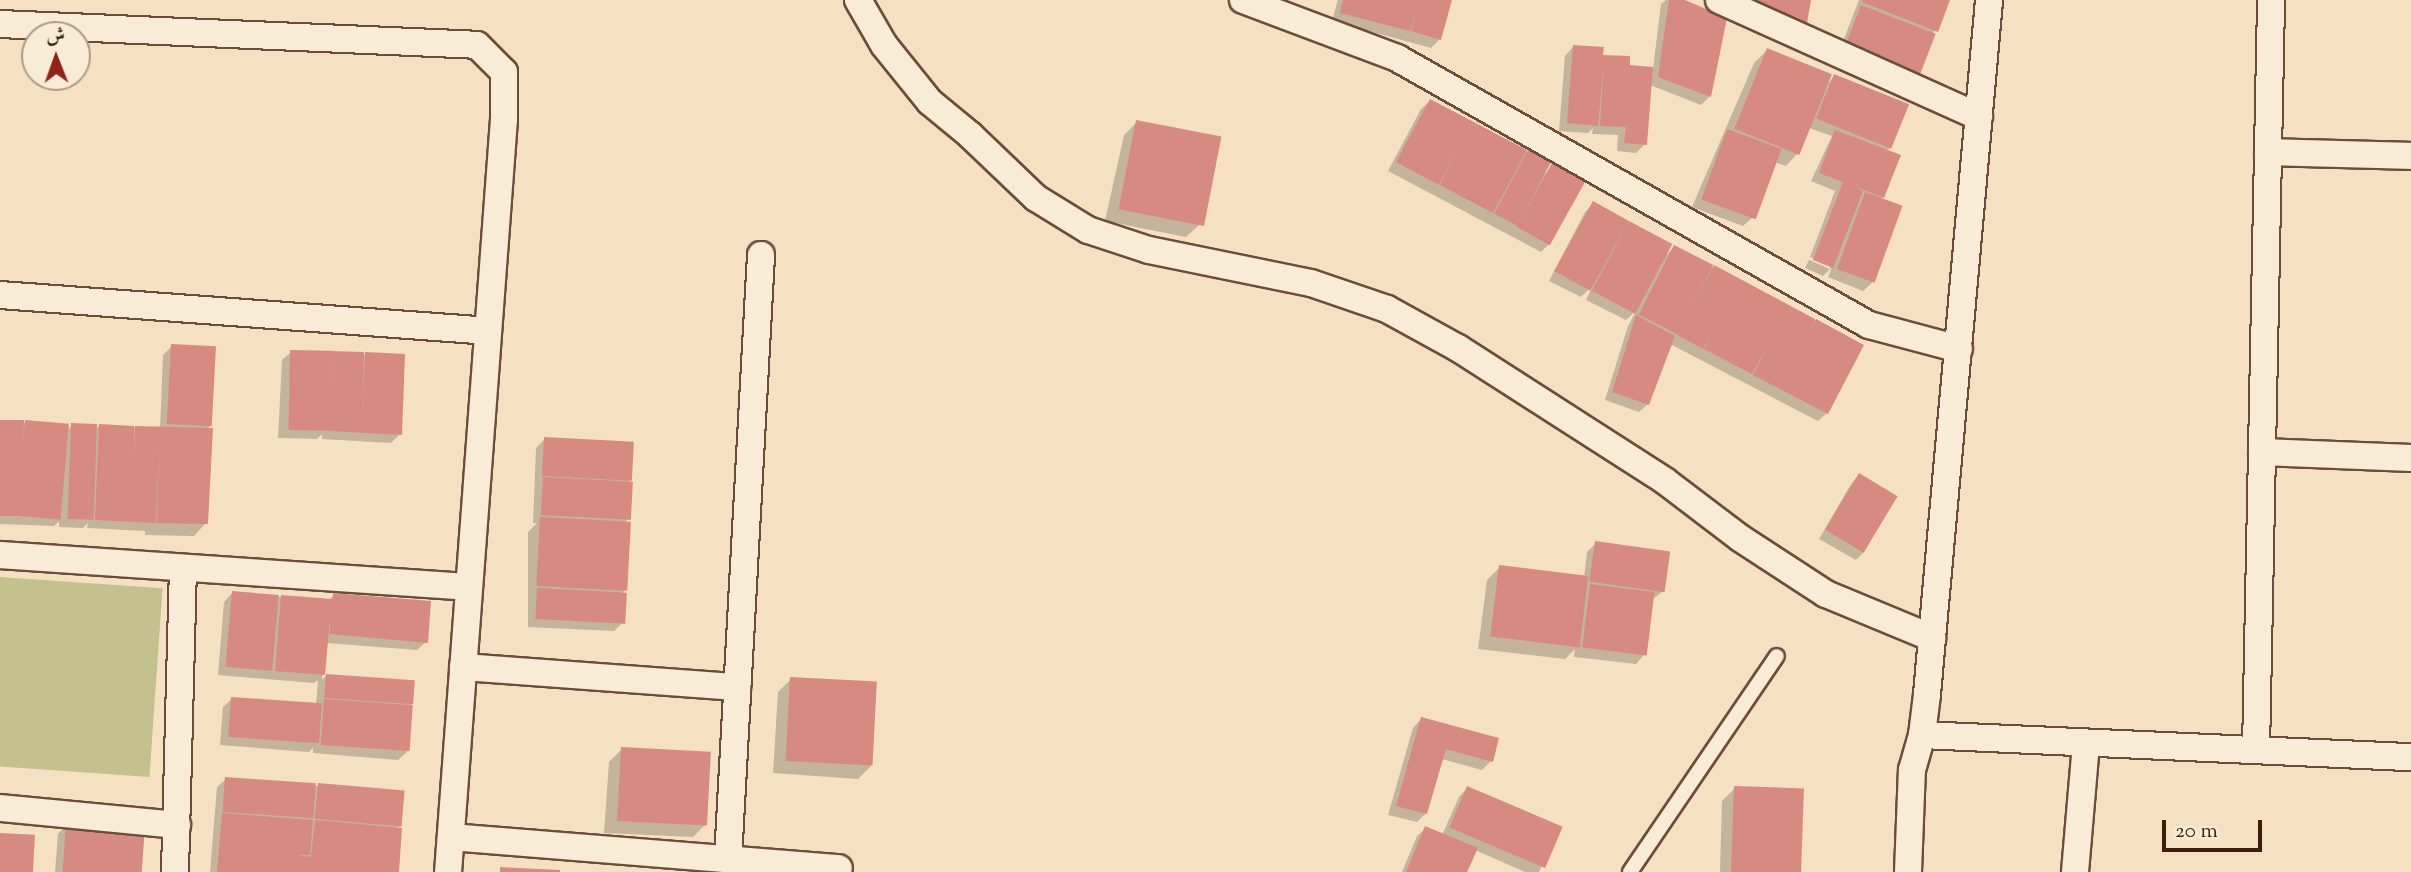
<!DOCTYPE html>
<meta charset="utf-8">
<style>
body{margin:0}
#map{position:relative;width:2411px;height:872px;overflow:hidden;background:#f5e1c2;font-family:"Sorts Mill Goudy",Amiri,serif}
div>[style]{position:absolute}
.green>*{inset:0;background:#c3c18e;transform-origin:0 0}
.shadow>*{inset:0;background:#0003}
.building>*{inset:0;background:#d68a81;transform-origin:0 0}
.roads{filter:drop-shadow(2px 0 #6c4d3b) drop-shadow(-2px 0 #6c4d3b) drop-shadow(0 2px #6c4d3b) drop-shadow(0 -2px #6c4d3b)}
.lane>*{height:14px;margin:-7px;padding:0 7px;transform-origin:7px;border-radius:7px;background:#f8ecd7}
.street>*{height:26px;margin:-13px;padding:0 13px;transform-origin:13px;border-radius:13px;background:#f8ecd7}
span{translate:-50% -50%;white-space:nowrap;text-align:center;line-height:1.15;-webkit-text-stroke:6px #f8ecd7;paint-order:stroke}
.north{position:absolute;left:21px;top:21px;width:70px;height:70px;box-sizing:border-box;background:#f8ecd7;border:2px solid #ae9987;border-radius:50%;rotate:359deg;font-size:19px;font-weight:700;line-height:28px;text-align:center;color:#3e1c0e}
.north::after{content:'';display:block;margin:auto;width:24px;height:32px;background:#8f2418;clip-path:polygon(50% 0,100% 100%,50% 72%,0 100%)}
.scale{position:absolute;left:2162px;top:820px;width:100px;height:32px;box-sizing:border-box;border:4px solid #3e1c0e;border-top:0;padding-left:9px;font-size:21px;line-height:24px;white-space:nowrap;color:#3e1c0e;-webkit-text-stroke:5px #f8ecd7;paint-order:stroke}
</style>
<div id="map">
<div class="green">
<div style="left:0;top:577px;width:163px;height:189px;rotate:4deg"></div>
</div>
<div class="shadow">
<div style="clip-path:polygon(1338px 0,1450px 0,1440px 39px,1431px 48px,1332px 21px)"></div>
<div style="clip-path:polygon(1666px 0,1680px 0,1710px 96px,1701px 105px,1650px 85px,1645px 144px,1636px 153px,1617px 151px,1618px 135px,1592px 134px,1593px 128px,1588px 133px,1559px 131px,1565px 56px,1573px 47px,1628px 67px,1653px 69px,1661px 4px)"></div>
<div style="clip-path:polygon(1729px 0,1809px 0,1806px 23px,1797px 31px)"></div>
<div style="clip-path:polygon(1859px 0,1948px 0,1933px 34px,1837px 57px)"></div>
<div style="clip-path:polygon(1767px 50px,1826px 85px,1835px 76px,1891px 147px,1886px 151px,1899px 156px,1881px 200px,1872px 283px,1863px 291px,1828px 277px,1832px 267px,1823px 276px,1805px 268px,1809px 260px,1830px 269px,1830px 265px,1810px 257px,1835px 191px,1811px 181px,1832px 136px,1809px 128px,1798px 153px,1786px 166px,1774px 162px,1752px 218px,1743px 226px,1692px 207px,1754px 63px)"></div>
<div style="clip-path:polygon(1430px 101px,1549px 163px,1544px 175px,1553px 166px,1550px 243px,1541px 252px,1388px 171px,1421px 109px)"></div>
<div style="clip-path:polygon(1137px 122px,1199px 225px,1186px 237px,1105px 221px,1124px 135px)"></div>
<div style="clip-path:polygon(1593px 204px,1670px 245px,1665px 256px,1674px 247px,1862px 345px,1827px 413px,1818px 421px,1670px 344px,1648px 404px,1639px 412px,1605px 400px,1628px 326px,1636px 311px,1626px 320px,1586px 300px,1593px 285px,1581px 297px,1549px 281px,1585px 212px)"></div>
<div style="clip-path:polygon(172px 346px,211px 425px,206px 430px,206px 523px,194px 536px,145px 535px,145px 531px,87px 528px,88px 523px,83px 528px,59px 527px,59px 521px,54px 526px,0 524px,0 422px,67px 425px,67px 430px,72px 425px,95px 430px,99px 426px,160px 429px,163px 355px)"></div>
<div style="clip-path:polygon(291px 352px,403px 356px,400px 434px,391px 443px,322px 439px,322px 434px,317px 439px,278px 438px,282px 360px)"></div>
<div style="clip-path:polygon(545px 439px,631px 479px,626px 484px,629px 519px,625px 522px,625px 590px,620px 595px,623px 622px,614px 631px,528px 627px,528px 532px,537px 523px,533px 523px,536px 448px)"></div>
<div style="clip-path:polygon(1859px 475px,1864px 552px,1856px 560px,1819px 539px,1851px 484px)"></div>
<div style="clip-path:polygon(1596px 543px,1663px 591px,1652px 600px,1644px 655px,1636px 664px,1574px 657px,1575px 649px,1565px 659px,1478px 649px,1487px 580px,1500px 567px,1584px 578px,1587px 552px)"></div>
<div style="clip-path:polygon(232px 593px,328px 601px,334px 595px,426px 642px,417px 650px,326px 643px,322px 680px,326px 676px,413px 683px,407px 752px,398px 760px,313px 753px,313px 748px,309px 752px,220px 745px,223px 707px,232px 699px,316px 705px,318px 680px,314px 683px,218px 675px,224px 602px)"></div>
<div style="clip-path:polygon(791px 679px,871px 766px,858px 779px,773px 773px,778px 692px)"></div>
<div style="clip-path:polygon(1421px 719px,1491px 761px,1482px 770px,1442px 759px,1426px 813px,1417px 822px,1388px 815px,1413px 728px)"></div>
<div style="clip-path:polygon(622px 749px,705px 825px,693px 837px,604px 833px,609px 762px)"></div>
<div style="clip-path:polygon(226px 779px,404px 792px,401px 825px,396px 830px,397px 872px,210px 872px,217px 787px)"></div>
<div style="clip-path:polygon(1467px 788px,1560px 827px,1539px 872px,1525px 872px,1475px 850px,1465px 872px,1402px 872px,1417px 836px,1426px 828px,1442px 835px,1459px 797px)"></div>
<div style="clip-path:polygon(1735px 788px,1800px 872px,1720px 872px,1722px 801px)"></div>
<div style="clip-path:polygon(66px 825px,140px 872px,55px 872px,58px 834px)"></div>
</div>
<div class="building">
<div style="clip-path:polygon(1343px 0,1452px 0,1441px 40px,1411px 31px,1417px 9px,1410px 31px,1340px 13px)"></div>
<div style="clip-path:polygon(1669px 0,1685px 0,1727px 18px,1711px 97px,1658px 77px)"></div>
<div style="clip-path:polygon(1756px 0,1811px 0,1807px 23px,1766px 5px)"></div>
<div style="clip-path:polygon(1863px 0,1950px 0,1938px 32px,1862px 2px)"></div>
<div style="left:1861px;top:5px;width:80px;height:47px;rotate:21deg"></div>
<div style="clip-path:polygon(1573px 45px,1604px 47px,1603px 55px,1630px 56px,1630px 65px,1653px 67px,1647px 145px,1624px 143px,1626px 127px,1600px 126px,1604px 61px,1598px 126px,1567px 123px)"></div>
<div style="left:1767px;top:48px;width:70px;height:87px;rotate:22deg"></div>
<div style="left:1834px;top:74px;width:81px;height:48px;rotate:22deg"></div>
<div style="clip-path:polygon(1430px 99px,1527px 150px,1493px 213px,1440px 185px,1457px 151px,1439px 185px,1396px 162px)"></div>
<div style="left:1136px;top:120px;width:87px;height:91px;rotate:11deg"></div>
<div style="left:1727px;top:129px;width:58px;height:75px;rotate:20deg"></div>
<div style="clip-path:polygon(1835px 130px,1901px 155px,1884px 198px,1854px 186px,1863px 191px,1833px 268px,1813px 260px,1843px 182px,1819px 173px)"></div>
<div style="left:1528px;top:150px;width:26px;height:72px;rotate:28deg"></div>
<div style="left:1552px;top:163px;width:38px;height:73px;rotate:29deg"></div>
<div style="left:1865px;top:192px;width:40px;height:82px;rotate:20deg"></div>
<div style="left:1593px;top:201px;width:41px;height:80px;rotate:29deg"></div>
<div style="left:1629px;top:221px;width:49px;height:79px;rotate:28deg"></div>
<div style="left:1674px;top:245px;width:44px;height:78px;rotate:27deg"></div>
<div style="clip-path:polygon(1714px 265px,1815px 319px,1807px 336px,1816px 319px,1864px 345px,1828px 414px,1753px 375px,1770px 342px,1752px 374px,1704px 349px,1712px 332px,1703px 349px,1677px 335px)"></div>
<div style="clip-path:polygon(1636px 315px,1675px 336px,1649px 405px,1612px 392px)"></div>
<div style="left:171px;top:344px;width:45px;height:80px;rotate:3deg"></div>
<div style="left:290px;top:350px;width:42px;height:80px;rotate:1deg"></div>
<div style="clip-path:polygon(332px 351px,364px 352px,362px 420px,365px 352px,405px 354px,402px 435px,330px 431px)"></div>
<div style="clip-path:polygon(0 420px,24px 420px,20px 516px,0 516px)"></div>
<div style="left:25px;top:420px;width:44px;height:96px;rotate:5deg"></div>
<div style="left:71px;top:423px;width:26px;height:96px;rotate:2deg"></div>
<div style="clip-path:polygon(99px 424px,134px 426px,134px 458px,135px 426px,213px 428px,208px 524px,157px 523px,159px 444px,156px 523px,95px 520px)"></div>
<div style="left:544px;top:437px;width:90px;height:39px;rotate:3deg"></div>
<div style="left:1859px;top:473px;width:45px;height:66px;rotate:31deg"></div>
<div style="left:543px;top:477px;width:90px;height:38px;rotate:3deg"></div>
<div style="left:540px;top:517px;width:91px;height:69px;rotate:3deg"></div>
<div style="left:1595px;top:541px;width:76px;height:41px;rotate:8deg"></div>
<div style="left:1499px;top:565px;width:90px;height:72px;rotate:7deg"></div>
<div style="left:1590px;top:584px;width:65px;height:64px;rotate:7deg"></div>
<div style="left:537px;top:588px;width:90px;height:31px;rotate:3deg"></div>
<div style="left:232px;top:591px;width:47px;height:76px;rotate:5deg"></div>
<div style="clip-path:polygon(333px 593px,431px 601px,428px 643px,330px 634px,330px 618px,325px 675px,275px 671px,281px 595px,333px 599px)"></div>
<div style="left:326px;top:674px;width:89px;height:24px;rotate:4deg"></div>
<div style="left:790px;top:677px;width:87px;height:84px;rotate:3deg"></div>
<div style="left:231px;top:697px;width:91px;height:40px;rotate:4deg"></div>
<div style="left:324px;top:699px;width:89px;height:46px;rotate:4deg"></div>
<div style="clip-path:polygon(1421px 717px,1499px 738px,1493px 762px,1446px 749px,1427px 814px,1396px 806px)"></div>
<div style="left:621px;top:747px;width:90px;height:74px;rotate:3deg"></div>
<div style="left:225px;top:777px;width:91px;height:35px;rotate:4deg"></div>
<div style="left:318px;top:783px;width:87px;height:36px;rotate:5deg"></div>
<div style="left:1467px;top:786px;width:104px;height:45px;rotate:23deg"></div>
<div style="left:1734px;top:786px;width:70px;height:86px;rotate:2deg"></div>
<div style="clip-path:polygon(222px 813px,313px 820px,310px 855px,298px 855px,311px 857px,315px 820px,402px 828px,399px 872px,217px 872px)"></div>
<div style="left:66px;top:823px;width:79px;height:49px;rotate:4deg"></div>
<div style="clip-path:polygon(1425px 826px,1478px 848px,1467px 872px,1406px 872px)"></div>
<div style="left:0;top:833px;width:35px;height:39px;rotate:3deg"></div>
<div style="clip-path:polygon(500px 867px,560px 870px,560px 872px,500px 872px)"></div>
</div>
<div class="roads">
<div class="lane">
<div style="left:1630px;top:872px;width:261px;rotate:-55.8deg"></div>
</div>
<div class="street">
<div style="left:858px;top:0;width:52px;rotate:60deg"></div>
<div style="left:884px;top:45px;width:73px;rotate:51.1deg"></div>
<div style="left:930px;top:102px;width:52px;rotate:39.5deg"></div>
<div style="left:970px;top:135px;width:91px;rotate:43.7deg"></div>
<div style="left:1036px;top:198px;width:61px;rotate:31.6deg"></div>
<div style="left:1088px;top:230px;width:64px;rotate:18.2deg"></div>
<div style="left:1149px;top:250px;width:165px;rotate:11.5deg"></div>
<div style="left:1311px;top:283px;width:80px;rotate:18.9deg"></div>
<div style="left:1387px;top:309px;width:81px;rotate:28.8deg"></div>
<div style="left:1458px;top:348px;width:246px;rotate:32.7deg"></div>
<div style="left:1665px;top:481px;width:94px;rotate:37.2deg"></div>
<div style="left:1740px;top:538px;width:103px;rotate:33.1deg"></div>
<div style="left:1826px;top:594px;width:115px;rotate:22.5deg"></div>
<div style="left:1243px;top:0;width:165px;rotate:20.6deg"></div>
<div style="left:1397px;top:58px;width:542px;rotate:29.5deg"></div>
<div style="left:1869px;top:325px;width:93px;rotate:14.9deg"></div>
<div style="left:1719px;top:0;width:285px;rotate:24.2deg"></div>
<div style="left:0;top:24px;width:477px;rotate:2.5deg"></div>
<div style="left:477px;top:45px;width:38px;rotate:45deg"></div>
<div style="left:504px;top:72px;width:47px;rotate:90deg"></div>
<div style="left:504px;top:119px;width:755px;rotate:94.25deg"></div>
<div style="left:2268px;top:152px;width:143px;rotate:1.6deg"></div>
<div style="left:0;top:295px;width:488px;rotate:4.2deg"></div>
<div style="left:2262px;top:452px;width:149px;rotate:2.3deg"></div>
<div style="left:0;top:555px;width:470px;rotate:3.9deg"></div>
<div style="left:463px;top:667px;width:275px;rotate:4.2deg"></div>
<div style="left:1922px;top:735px;width:489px;rotate:2.6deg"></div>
<div style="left:2256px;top:750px;width:750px;rotate:-88.85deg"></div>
<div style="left:0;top:808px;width:178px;rotate:5.5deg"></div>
<div style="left:451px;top:837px;width:389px;rotate:4.6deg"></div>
<div style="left:728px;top:859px;width:605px;rotate:-86.87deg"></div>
<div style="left:175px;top:872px;width:304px;rotate:-88.5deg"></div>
<div style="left:1908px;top:872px;width:102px;rotate:-87.8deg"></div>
<div style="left:1912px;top:770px;width:36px;rotate:-74deg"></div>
<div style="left:1922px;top:735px;width:41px;rotate:-83deg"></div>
<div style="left:1927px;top:694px;width:697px;rotate:-84.89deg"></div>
<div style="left:2075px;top:872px;width:129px;rotate:-85.1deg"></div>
</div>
</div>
<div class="north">ش</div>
<div class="scale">20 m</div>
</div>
